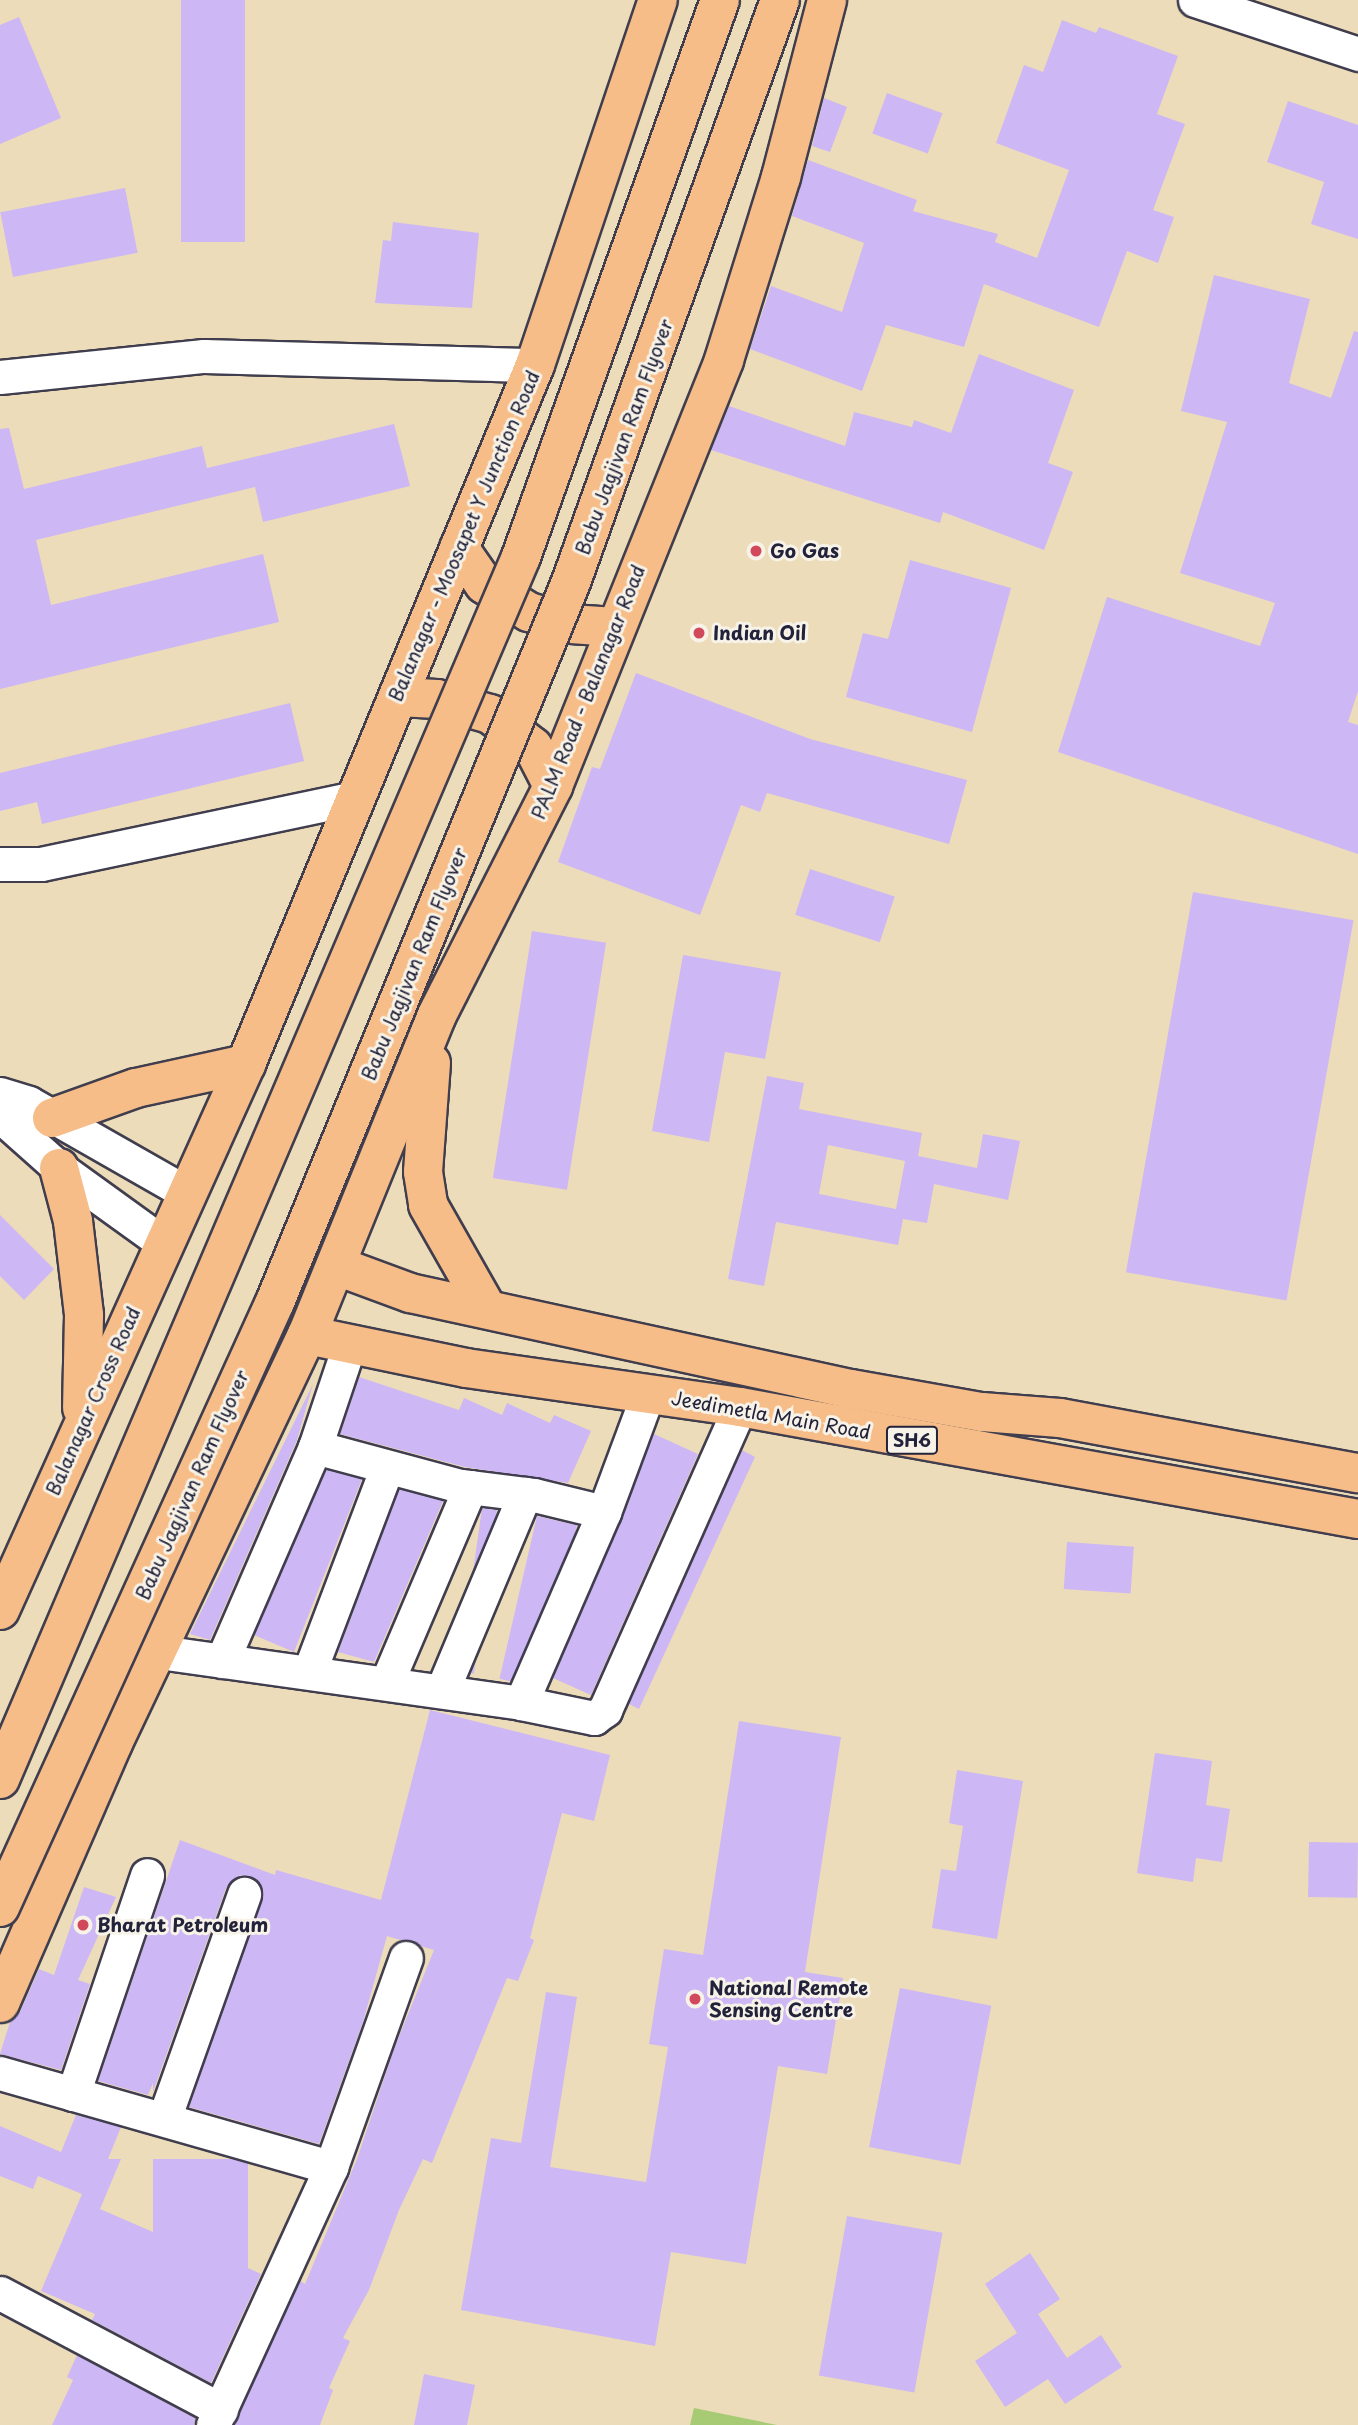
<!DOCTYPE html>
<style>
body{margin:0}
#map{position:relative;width:1358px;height:2425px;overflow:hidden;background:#eddcb9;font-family:"Playpen Sans",sans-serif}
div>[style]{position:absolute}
.green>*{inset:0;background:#a7cb74}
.building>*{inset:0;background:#cdb7f5;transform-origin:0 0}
.roads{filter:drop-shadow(2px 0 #403e4e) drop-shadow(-2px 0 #403e4e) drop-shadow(0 2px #403e4e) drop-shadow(0 -2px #403e4e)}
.minor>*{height:33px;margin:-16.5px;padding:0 16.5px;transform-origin:16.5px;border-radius:16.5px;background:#fff}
.major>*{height:38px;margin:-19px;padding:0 19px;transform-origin:19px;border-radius:19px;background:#f7bd88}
.bridges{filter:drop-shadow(2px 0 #403e4e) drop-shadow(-2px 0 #403e4e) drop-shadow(0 2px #403e4e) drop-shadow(0 -2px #403e4e)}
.major-bridge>*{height:38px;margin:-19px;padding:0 19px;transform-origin:19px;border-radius:19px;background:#f7bd88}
.dots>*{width:19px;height:19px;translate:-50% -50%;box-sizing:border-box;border:4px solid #f7f3e8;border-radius:50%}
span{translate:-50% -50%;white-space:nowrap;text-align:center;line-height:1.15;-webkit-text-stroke:6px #f7f3e8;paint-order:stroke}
.shield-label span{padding:2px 5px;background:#f7f3e8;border:2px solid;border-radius:5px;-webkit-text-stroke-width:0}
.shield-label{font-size:18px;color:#22223b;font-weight:700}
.street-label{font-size:19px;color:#22223b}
.poi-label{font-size:19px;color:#22223b;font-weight:700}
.left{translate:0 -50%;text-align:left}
</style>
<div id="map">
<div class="green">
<div style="clip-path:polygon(694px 2408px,777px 2425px,690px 2425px)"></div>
</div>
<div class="building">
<div style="left:181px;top:0;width:64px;height:242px"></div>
<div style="clip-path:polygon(19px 17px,61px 118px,0 144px,0 25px)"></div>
<div style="clip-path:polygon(1062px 20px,1096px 33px,1099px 27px,1178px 56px,1157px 114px,1185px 124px,1153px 210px,1174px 217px,1158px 263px,1127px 251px,1099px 327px,984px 284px,964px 347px,886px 325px,862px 391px,750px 349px,771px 286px,842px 312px,864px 243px,792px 216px,808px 160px,917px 200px,913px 211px,998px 234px,995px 242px,1037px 258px,1069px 170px,996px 143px,1024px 65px,1043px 72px)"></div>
<div style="left:887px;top:93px;width:59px;height:43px;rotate:20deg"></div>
<div style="clip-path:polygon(824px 98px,847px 107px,830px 152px,812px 146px)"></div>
<div style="clip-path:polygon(1288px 101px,1358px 125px,1358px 239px,1311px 224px,1324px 182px,1267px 162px)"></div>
<div style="left:125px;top:188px;width:66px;height:127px;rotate:79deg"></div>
<div style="clip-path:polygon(393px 222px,479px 233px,472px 308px,375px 303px,383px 240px,391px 241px)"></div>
<div style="clip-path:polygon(1214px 275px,1310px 299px,1289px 383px,1331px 398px,1354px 331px,1358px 332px,1358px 691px,1348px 722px,1358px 725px,1358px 854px,1058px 752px,1107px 597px,1260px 646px,1275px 603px,1180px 573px,1227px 422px,1181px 411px)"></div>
<div style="clip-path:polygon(979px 354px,1074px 390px,1048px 463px,1073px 472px,1044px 550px,943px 512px,940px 523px,711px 450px,729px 406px,845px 446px,854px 412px,912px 427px,914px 420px,951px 433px)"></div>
<div style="clip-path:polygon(394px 424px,410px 486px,263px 522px,255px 487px,36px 540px,51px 605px,263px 554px,279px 622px,0 689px,0 429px,9px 428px,24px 489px,202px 446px,207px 468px)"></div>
<div style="clip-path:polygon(910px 560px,1011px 588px,972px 732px,846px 697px,863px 633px,888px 639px)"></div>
<div style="clip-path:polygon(636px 673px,810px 739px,967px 780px,949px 844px,767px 793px,760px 812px,741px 805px,700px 915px,558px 862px,592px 767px,600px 769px)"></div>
<div style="clip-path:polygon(290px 703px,304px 761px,42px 824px,37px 802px,0 811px,0 773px)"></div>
<div style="left:810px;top:869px;width:89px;height:48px;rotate:18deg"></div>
<div style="left:1193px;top:892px;width:163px;height:386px;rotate:10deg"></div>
<div style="left:532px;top:931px;width:75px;height:250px;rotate:9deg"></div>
<div style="clip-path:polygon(683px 955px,781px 972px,765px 1059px,725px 1052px,709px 1142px,652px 1131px)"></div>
<div style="clip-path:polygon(evenodd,767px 1076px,804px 1083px,799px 1109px,922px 1133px,918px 1156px,977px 1168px,983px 1134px,1020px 1141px,1008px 1200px,934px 1184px,927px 1223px,903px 1219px,898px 1245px,776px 1222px,764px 1286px,728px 1279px,767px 1076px,828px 1145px,905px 1161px,896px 1209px,819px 1194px,828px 1145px)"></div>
<div style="clip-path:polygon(0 1215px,54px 1269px,24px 1300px,0 1276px)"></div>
<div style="clip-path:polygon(359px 1377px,459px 1410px,464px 1398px,502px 1415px,507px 1403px,550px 1423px,554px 1415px,591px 1431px,568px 1483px,465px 1467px,340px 1434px)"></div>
<div style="clip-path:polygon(313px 1384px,297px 1440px,210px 1640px,190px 1634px)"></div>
<div style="clip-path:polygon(654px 1434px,698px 1454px,591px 1695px,553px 1678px)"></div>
<div style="clip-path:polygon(742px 1450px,755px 1457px,639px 1709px,629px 1704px)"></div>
<div style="clip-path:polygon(326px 1470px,362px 1479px,294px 1652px,254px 1635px)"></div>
<div style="clip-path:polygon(399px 1489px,443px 1501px,374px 1662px,338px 1652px)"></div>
<div style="left:482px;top:1508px;width:15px;height:165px;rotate:8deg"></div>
<div style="left:537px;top:1516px;width:41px;height:167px;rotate:13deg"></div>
<div style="left:1067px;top:1542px;width:67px;height:47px;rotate:4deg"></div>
<div style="clip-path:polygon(430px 1710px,610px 1755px,594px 1821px,562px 1813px,530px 1938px,534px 1940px,518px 1981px,507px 1978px,432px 2163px,423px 2159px,399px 2210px,369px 2290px,343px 2338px,350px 2341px,329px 2388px,333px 2390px,320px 2425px,234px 2425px,300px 2281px,305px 2284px,357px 2159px,394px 2049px,434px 1950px,387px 1936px,363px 2022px,319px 2144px,189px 2107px,262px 1900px,258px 1881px,240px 1875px,226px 1888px,153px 2092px,153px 2083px,148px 2095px,98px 2081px,180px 1840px,275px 1875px,276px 1870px,381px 1900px)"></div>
<div style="clip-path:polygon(739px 1721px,841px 1737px,805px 1972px,843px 1978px,827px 2074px,778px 2066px,746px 2264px,671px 2252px,655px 2346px,461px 2310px,491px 2138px,521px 2143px,546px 1992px,577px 1997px,550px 2167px,646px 2182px,668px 2047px,649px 2044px,664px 1949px,703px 1955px)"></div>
<div style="clip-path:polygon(1155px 1753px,1212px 1761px,1206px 1805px,1230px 1809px,1222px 1862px,1196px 1858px,1193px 1882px,1137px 1873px)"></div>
<div style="clip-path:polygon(957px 1770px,1023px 1781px,997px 1939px,932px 1928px,941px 1869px,956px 1871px,963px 1826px,949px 1823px)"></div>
<div style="left:1309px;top:1842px;width:49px;height:55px;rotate:1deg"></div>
<div style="clip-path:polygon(84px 1887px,116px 1897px,78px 1980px,90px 1984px,61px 2070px,0 2054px,10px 2022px,20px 2012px,39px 1969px,54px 1975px)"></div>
<div style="left:900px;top:1988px;width:93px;height:162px;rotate:11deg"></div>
<div style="clip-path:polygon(76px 2115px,121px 2127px,108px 2159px,121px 2159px,100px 2209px,153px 2232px,153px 2159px,232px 2159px,248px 2163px,248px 2268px,261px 2274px,211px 2383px,92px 2320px,95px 2314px,41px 2291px,82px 2194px,38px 2176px,33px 2189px,0 2176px,0 2126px,61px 2152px)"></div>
<div style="left:847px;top:2216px;width:97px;height:162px;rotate:10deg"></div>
<div style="clip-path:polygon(1030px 2253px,1060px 2299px,1038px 2314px,1067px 2358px,1101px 2335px,1122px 2367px,1065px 2404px,1048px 2379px,1005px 2407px,975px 2361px,1017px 2333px,985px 2284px)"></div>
<div style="clip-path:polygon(77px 2355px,195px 2418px,194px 2425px,52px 2425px,73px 2380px,67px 2377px)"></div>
<div style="clip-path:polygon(424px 2374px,475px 2385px,467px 2425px,414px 2425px)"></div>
</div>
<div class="roads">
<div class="minor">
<div style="left:1195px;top:0;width:172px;rotate:18.3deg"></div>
<div style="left:0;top:377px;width:205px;rotate:-5.9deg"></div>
<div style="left:204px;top:356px;width:331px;rotate:1.6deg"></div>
<div style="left:0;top:864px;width:41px"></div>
<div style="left:41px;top:864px;width:321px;rotate:-11.9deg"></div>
<div style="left:0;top:1094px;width:30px;rotate:17deg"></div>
<div style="left:29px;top:1103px;width:182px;rotate:29.7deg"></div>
<div style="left:0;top:1108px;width:14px;rotate:65deg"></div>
<div style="left:6px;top:1121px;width:71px;rotate:41.6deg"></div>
<div style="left:59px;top:1168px;width:128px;rotate:35.8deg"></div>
<div style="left:315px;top:1447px;width:107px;rotate:-71.4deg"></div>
<div style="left:159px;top:1652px;width:366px;rotate:8deg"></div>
<div style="left:521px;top:1703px;width:208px;rotate:-66.5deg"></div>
<div style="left:604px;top:1512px;width:126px;rotate:-69.6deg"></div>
<div style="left:222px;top:1661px;width:233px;rotate:-66.5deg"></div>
<div style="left:315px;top:1447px;width:151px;rotate:15deg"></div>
<div style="left:461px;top:1486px;width:74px;rotate:7deg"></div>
<div style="left:534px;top:1495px;width:72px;rotate:13.7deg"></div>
<div style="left:310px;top:1670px;width:217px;rotate:-69.2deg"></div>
<div style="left:387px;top:1682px;width:212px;rotate:-66.9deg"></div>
<div style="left:442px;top:1691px;width:214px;rotate:-67.2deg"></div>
<div style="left:521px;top:1703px;width:75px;rotate:11.6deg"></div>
<div style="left:594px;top:1718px;width:14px;rotate:-36deg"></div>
<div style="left:605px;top:1710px;width:332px;rotate:-66deg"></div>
<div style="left:0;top:2073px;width:344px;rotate:15.9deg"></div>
<div style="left:331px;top:2167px;width:222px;rotate:-70.3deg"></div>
<div style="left:73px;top:2094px;width:231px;rotate:-71.3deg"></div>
<div style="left:164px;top:2119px;width:239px;rotate:-70.4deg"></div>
<div style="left:0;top:2293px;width:250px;rotate:27.9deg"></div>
<div style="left:213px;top:2425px;width:284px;rotate:-65.4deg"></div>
</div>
<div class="major">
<div style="left:459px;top:548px;width:44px;rotate:55.2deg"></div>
<div style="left:484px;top:584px;width:53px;rotate:31.9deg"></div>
<div style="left:529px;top:612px;width:44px;rotate:15.9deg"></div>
<div style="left:571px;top:624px;width:44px;rotate:3.9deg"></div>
<div style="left:398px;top:697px;width:39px;rotate:3deg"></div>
<div style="left:437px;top:699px;width:55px;rotate:15.8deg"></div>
<div style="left:490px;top:714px;width:54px;rotate:37.5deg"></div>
<div style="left:533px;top:747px;width:44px;rotate:62.9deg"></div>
<div style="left:431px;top:1063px;width:109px;rotate:94.2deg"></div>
<div style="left:423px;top:1172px;width:33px;rotate:81deg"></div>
<div style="left:428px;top:1205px;width:117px;rotate:60.4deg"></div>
<div style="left:52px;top:1118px;width:89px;rotate:-19.7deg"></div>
<div style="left:136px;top:1088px;width:113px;rotate:-12.3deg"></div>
<div style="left:59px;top:1168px;width:55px;rotate:75.2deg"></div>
<div style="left:73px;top:1221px;width:95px;rotate:83.3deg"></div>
<div style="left:84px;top:1315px;width:93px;rotate:91.2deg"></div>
<div style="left:337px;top:1266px;width:78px;rotate:20.3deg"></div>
<div style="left:410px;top:1293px;width:451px;rotate:12.3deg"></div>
<div style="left:851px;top:1389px;width:133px;rotate:10deg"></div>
<div style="left:982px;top:1412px;width:78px;rotate:4.4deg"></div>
<div style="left:1060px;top:1418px;width:303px;rotate:10.5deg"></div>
<div style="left:307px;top:1335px;width:162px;rotate:11.7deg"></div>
<div style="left:466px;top:1368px;width:277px;rotate:8.1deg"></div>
<div style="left:740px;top:1407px;width:628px;rotate:10.27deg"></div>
<div style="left:0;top:1610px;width:599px;rotate:-65.75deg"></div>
<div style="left:246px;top:1064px;width:756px;rotate:-67.54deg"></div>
<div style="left:535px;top:365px;width:385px;rotate:-71.4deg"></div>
<div style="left:0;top:2003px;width:283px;rotate:-66.5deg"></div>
<div style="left:113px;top:1743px;width:452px;rotate:-64.6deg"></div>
<div style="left:307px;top:1335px;width:343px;rotate:-67.9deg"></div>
<div style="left:436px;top:1017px;width:259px;rotate:-63.1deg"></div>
<div style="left:553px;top:786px;width:459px;rotate:-68.1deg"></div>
<div style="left:724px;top:360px;width:192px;rotate:-72.7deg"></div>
<div style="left:781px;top:177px;width:183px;rotate:-75.4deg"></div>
</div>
</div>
<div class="bridges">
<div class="major-bridge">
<div style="left:0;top:1779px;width:1328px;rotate:-66.91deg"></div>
<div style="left:521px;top:557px;width:591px;rotate:-70.34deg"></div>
<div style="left:0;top:1907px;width:665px;rotate:-65.56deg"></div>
<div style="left:275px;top:1302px;width:778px;rotate:-67.65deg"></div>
<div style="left:571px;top:582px;width:618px;rotate:-70.25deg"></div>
</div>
</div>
<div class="dots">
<div style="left:756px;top:551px;background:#d1495b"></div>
<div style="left:699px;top:633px;background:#d1495b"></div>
<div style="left:83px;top:1925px;background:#d1495b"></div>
<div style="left:695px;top:1999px;background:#d1495b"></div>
</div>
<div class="shield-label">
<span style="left:912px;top:1440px">SH6</span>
</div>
<div class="street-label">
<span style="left:624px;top:437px;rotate:-70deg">Babu Jagjivan Ram Flyover</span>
<span style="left:464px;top:536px;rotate:-67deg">Balanagar - Moosapet Y Junction Road</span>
<span style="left:588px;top:692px;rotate:-68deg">PALM Road - Balanagar Road</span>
<span style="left:414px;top:964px;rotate:-68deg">Babu Jagjivan Ram Flyover</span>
<span style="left:93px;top:1401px;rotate:-66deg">Balanagar Cross Road</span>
<span style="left:771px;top:1415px;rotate:10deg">Jeedimetla Main Road</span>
<span style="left:192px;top:1485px;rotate:-66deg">Babu Jagjivan Ram Flyover</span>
</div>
<div class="poi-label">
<span class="left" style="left:770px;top:551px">Go Gas</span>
<span class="left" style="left:713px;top:633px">Indian Oil</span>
<span class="left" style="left:97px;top:1925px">Bharat Petroleum</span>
<span class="left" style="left:709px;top:1999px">National Remote<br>Sensing Centre</span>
</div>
</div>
